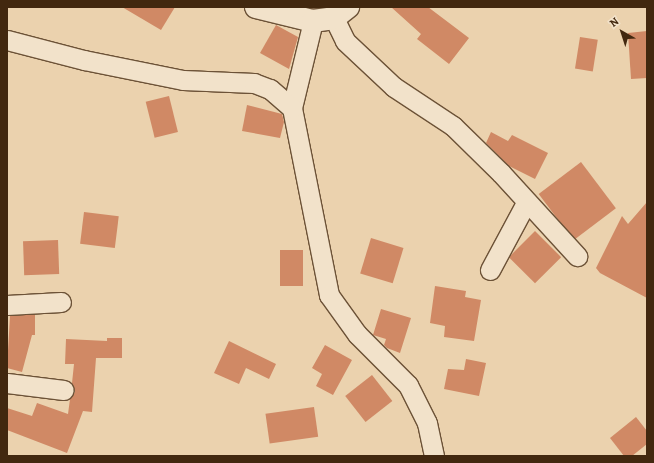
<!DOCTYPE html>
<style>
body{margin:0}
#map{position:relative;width:654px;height:463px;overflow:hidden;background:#ebd2ae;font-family:Alegreya,serif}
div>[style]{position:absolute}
.building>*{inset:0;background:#d08965;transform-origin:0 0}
.roads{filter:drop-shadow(1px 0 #6c5237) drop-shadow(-1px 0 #6c5237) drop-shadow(0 1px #6c5237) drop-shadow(0 -1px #6c5237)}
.street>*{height:19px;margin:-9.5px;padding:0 9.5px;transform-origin:9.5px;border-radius:9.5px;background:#f2e2ca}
.secondary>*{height:22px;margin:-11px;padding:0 11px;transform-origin:11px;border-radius:11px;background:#f2e2ca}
span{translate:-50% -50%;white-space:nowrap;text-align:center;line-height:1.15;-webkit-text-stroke:3px #f2e2ca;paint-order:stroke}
.frame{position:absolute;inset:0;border:8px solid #42280f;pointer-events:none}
.north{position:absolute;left:602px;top:12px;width:40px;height:40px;-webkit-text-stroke:3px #f2e2ca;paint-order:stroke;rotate:321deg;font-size:11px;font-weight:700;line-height:16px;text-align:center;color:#42280f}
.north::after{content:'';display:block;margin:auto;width:14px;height:18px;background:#42280f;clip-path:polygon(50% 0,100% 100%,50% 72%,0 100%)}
</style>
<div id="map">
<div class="building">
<div style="clip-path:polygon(122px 7px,175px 7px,161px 30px)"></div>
<div style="clip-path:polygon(391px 7px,428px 7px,469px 38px,449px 64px,417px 39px,421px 34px)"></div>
<div style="clip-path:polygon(276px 25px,298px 37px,289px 69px,260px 53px)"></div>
<div style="clip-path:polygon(647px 31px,647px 78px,631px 79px,628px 33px)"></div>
<div style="left:580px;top:37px;width:18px;height:32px;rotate:9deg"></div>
<div style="left:169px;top:96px;width:37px;height:24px;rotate:76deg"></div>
<div style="clip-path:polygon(247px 105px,282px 114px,284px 122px,280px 138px,242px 131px)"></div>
<div style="clip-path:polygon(491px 132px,508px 141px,512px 135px,548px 153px,535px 179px,509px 166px,486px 143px)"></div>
<div style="left:581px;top:162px;width:58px;height:53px;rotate:53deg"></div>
<div style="clip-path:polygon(647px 202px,647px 298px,600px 273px,596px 268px,622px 216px,628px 224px)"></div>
<div style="left:84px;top:212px;width:35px;height:32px;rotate:7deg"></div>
<div style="left:535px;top:231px;width:37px;height:37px;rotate:45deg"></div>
<div style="left:371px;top:238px;width:34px;height:37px;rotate:17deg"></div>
<div style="left:58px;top:240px;width:34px;height:35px;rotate:88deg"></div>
<div style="left:280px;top:250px;width:23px;height:36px"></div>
<div style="clip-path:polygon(435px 286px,466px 291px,465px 297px,481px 300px,474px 341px,444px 337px,445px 326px,430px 323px)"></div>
<div style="clip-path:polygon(381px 309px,411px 318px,400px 353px,387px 348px,384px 345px,386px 339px,373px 335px)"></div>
<div style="clip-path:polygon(35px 314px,35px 335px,32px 335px,22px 372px,7px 368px,10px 316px)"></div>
<div style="clip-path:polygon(107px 338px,122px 338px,122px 358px,96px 358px,92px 412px,83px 411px,67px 453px,7px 430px,7px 408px,32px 416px,37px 403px,68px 414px,70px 399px,75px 392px,72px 383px,74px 364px,65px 364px,66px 339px,107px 341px)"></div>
<div style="clip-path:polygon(229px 341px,276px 364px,269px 379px,246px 368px,239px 384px,214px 373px)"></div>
<div style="clip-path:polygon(325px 345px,352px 360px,333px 395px,316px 386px,322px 374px,312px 368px)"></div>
<div style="clip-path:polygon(466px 359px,486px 363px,479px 396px,444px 389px,448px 369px,464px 370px)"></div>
<div style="left:372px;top:375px;width:33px;height:34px;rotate:52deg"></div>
<div style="left:314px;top:407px;width:30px;height:49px;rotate:82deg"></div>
<div style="clip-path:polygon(636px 417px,647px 431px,647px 444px,632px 456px,624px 456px,610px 438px)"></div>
</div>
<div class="roads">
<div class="street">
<div style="left:334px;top:18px;width:25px;rotate:64deg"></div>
<div style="left:345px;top:41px;width:67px;rotate:43.2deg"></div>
<div style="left:394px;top:87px;width:71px;rotate:33.5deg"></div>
<div style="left:453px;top:126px;width:67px;rotate:44.4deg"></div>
<div style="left:501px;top:173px;width:113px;rotate:47.5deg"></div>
<div style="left:313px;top:21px;width:89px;rotate:103.6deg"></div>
<div style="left:292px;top:108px;width:191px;rotate:78.8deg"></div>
<div style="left:329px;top:295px;width:48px;rotate:54.3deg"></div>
<div style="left:357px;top:334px;width:72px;rotate:45deg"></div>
<div style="left:408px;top:385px;width:42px;rotate:63.4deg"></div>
<div style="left:427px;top:423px;width:34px;rotate:78deg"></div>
<div style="left:7px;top:40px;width:80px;rotate:14.6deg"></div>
<div style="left:84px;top:60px;width:101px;rotate:11.4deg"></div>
<div style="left:183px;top:80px;width:71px;rotate:2.4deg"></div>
<div style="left:254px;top:83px;width:17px;rotate:21deg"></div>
<div style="left:270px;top:89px;width:29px;rotate:41deg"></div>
<div style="left:490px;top:270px;width:76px;rotate:-61.8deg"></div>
<div style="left:7px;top:305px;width:54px;rotate:-3.2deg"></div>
<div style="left:7px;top:383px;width:57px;rotate:7deg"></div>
</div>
<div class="secondary">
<div style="left:256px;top:7px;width:59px;rotate:13.8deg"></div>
<div style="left:313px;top:21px;width:21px;rotate:-8deg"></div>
<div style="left:334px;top:18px;width:18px;rotate:-38deg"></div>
</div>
</div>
<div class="frame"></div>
<div class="north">N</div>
</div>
